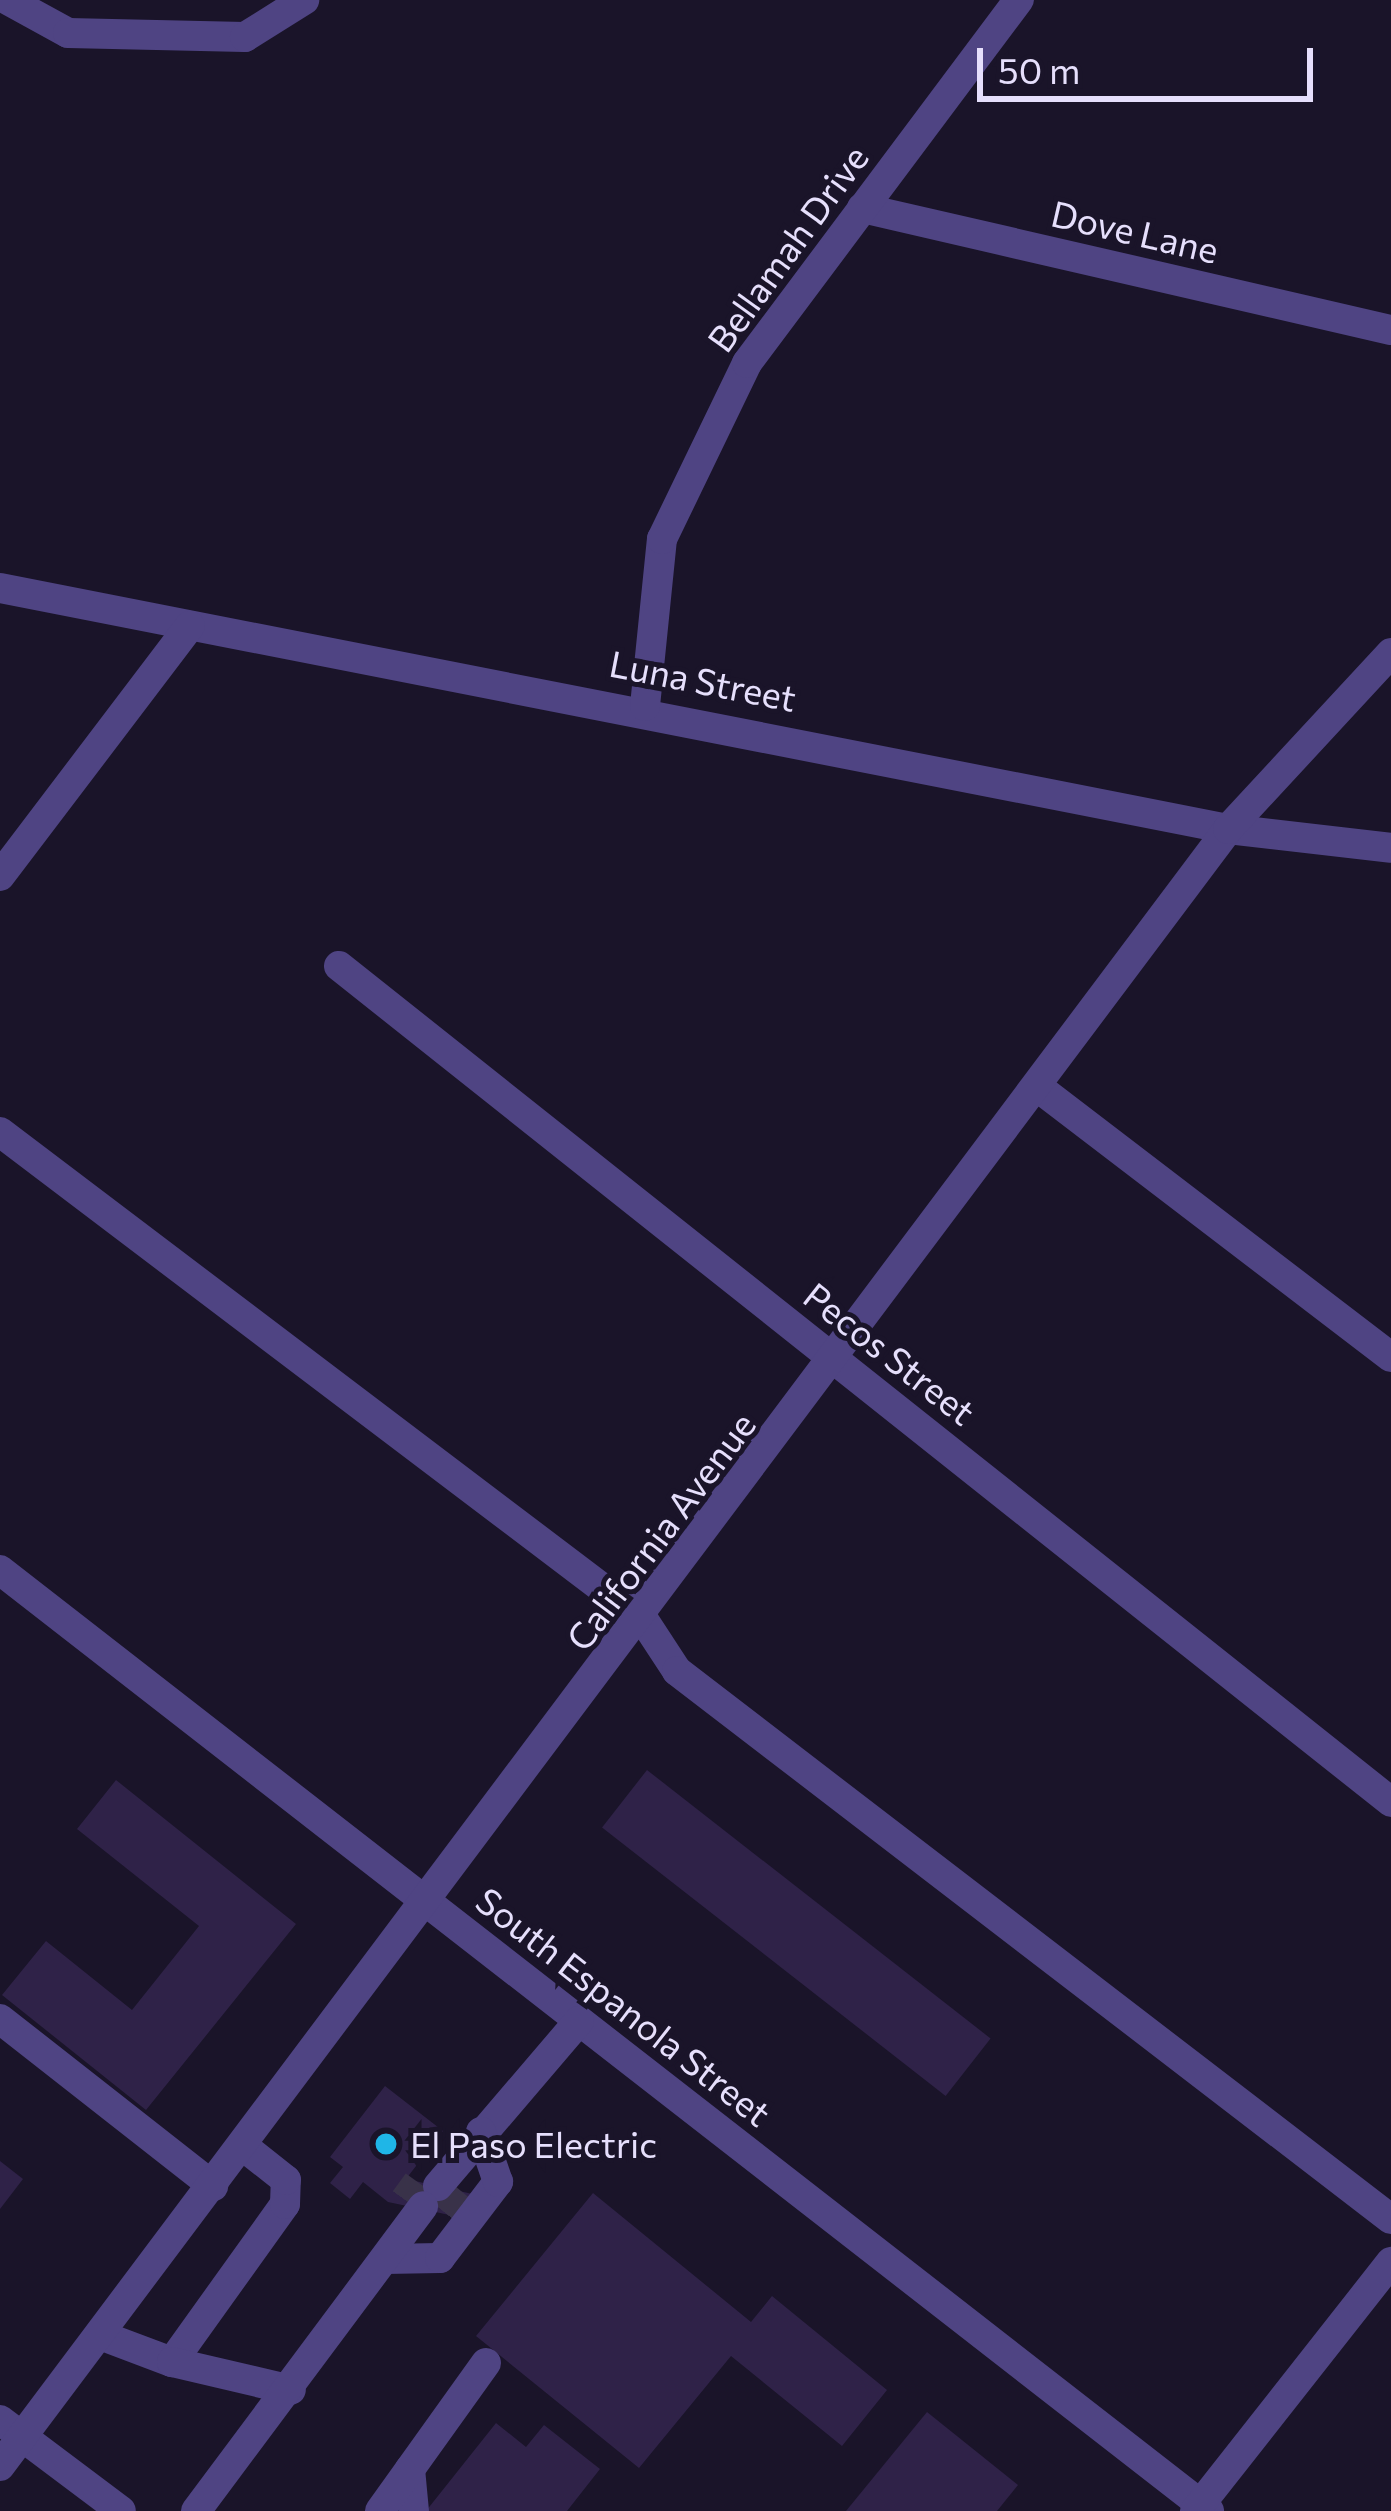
<!DOCTYPE html>
<style>
body{margin:0}
#map{position:relative;width:1391px;height:2511px;overflow:hidden;background:#1a1429;font-family:Commissioner,sans-serif}
div>[style]{position:absolute}
.building>*{inset:0;background:#2f2248;transform-origin:0 0}
.minor-tunnel>*{height:30px;margin-top:-15px;transform-origin:0;background:repeating-linear-gradient(90deg,#393249 0 30px,transparent 0 45px)}
.minor>*{height:30px;margin:-15px;padding:0 15px;transform-origin:15px;border-radius:15px;background:#4f4483}
.dots>*{width:33px;height:33px;translate:-50% -50%;box-sizing:border-box;border:6px solid #1a1429;border-radius:50%}
span{translate:-50% -50%;white-space:nowrap;text-align:center;line-height:1.15;-webkit-text-stroke:10px #1a1429;paint-order:stroke}
.street-label{font-size:36px;color:#e6dffc}
.poi-label{font-size:36px;color:#e6dffc}
.left{translate:0 -50%;text-align:left}
.scale{position:absolute;left:977px;top:48px;width:336px;height:54px;box-sizing:border-box;border:6px solid #e6dffc;border-top:0;padding-left:15px;font-size:36px;line-height:42px;white-space:nowrap;color:#e6dffc;-webkit-text-stroke:9px #1a1429;paint-order:stroke}
</style>
<div id="map">
<div class="building">
<div style="left:647px;top:1770px;width:436px;height:73px;rotate:38deg"></div>
<div style="clip-path:polygon(116px 1780px,296px 1924px,146px 2110px,2px 1995px,46px 1941px,132px 2010px,199px 1926px,77px 1829px)"></div>
<div style="clip-path:polygon(385px 2086px,443px 2131px,406px 2179px,477px 2195px,459px 2217px,388px 2202px,363px 2182px,350px 2199px,330px 2183px,343px 2167px,330px 2157px)"></div>
<div style="clip-path:polygon(0 2161px,23px 2179px,0 2209px)"></div>
<div style="clip-path:polygon(593px 2193px,751px 2322px,772px 2296px,887px 2390px,842px 2446px,731px 2356px,639px 2468px,476px 2336px)"></div>
<div style="clip-path:polygon(927px 2412px,1018px 2485px,997px 2511px,846px 2511px)"></div>
<div style="clip-path:polygon(496px 2423px,526px 2447px,544px 2425px,600px 2469px,567px 2511px,426px 2511px)"></div>
</div>
<div class="minor-tunnel">
<div style="left:405px;top:2200px;width:22px;rotate:-54deg"></div>
<div style="left:444px;top:2212px;width:27px;rotate:-51deg"></div>
</div>
<div class="minor">
<div style="left:8px;top:0;width:68px;rotate:28.8deg"></div>
<div style="left:68px;top:33px;width:177px;rotate:1.3deg"></div>
<div style="left:245px;top:37px;width:70px;rotate:-32.1deg"></div>
<div style="left:862px;top:208px;width:543px;rotate:12.99deg"></div>
<div style="left:0;top:588px;width:1251px;rotate:11.1deg"></div>
<div style="left:1228px;top:829px;width:164px;rotate:6.6deg"></div>
<div style="left:645px;top:706px;width:168px;rotate:-84.2deg"></div>
<div style="left:662px;top:539px;width:195px;rotate:-64.2deg"></div>
<div style="left:747px;top:363px;width:454px;rotate:-53.2deg"></div>
<div style="left:0;top:876px;width:314px;rotate:-52.8deg"></div>
<div style="left:339px;top:966px;width:1344px;rotate:38.47deg"></div>
<div style="left:1039px;top:1088px;width:443px;rotate:37.4deg"></div>
<div style="left:0;top:1132px;width:807px;rotate:37.14deg"></div>
<div style="left:643px;top:1619px;width:62px;rotate:56.8deg"></div>
<div style="left:677px;top:1671px;width:900px;rotate:37.51deg"></div>
<div style="left:0;top:1570px;width:1532px;rotate:37.89deg"></div>
<div style="left:0;top:2019px;width:271px;rotate:38.1deg"></div>
<div style="left:438px;top:2186px;width:217px;rotate:-49.5deg"></div>
<div style="left:385px;top:2259px;width:55px;rotate:-1deg"></div>
<div style="left:440px;top:2258px;width:96px;rotate:-52.7deg"></div>
<div style="left:498px;top:2182px;width:53px;rotate:-108.8deg"></div>
<div style="left:100px;top:2335px;width:77px;rotate:20.6deg"></div>
<div style="left:172px;top:2362px;width:194px;rotate:-54.4deg"></div>
<div style="left:285px;top:2204px;width:24px;rotate:-88deg"></div>
<div style="left:286px;top:2180px;width:55px;rotate:-141.7deg"></div>
<div style="left:172px;top:2362px;width:122px;rotate:13.2deg"></div>
<div style="left:0;top:2420px;width:151px;rotate:36.9deg"></div>
<div style="left:0;top:2466px;width:2046px;rotate:-53.12deg"></div>
<div style="left:1228px;top:829px;width:240px;rotate:-47.2deg"></div>
<div style="left:410px;top:2469px;width:42px;rotate:84.6deg"></div>
<div style="left:196px;top:2511px;width:380px;rotate:-53.3deg"></div>
<div style="left:380px;top:2511px;width:182px;rotate:-54.4deg"></div>
<div style="left:1195px;top:2511px;width:317px;rotate:-51.8deg"></div>
</div>
<div class="dots">
<div style="left:386px;top:2144px;background:#1fb6e7"></div>
</div>
<div class="street-label">
<span style="left:1135px;top:231px;rotate:13deg">Dove Lane</span>
<span style="left:787px;top:248px;rotate:-54deg">Bellamah Drive</span>
<span style="left:703px;top:680px;rotate:11deg">Luna Street</span>
<span style="left:890px;top:1353px;rotate:38deg">Pecos Street</span>
<span style="left:660px;top:1531px;rotate:-53deg">California Avenue</span>
<span style="left:624px;top:2006px;rotate:38deg">South Espanola Street</span>
</div>
<div class="poi-label">
<span class="left" style="left:410px;top:2144px">El Paso Electric</span>
</div>
<div class="scale">50 m</div>
</div>
